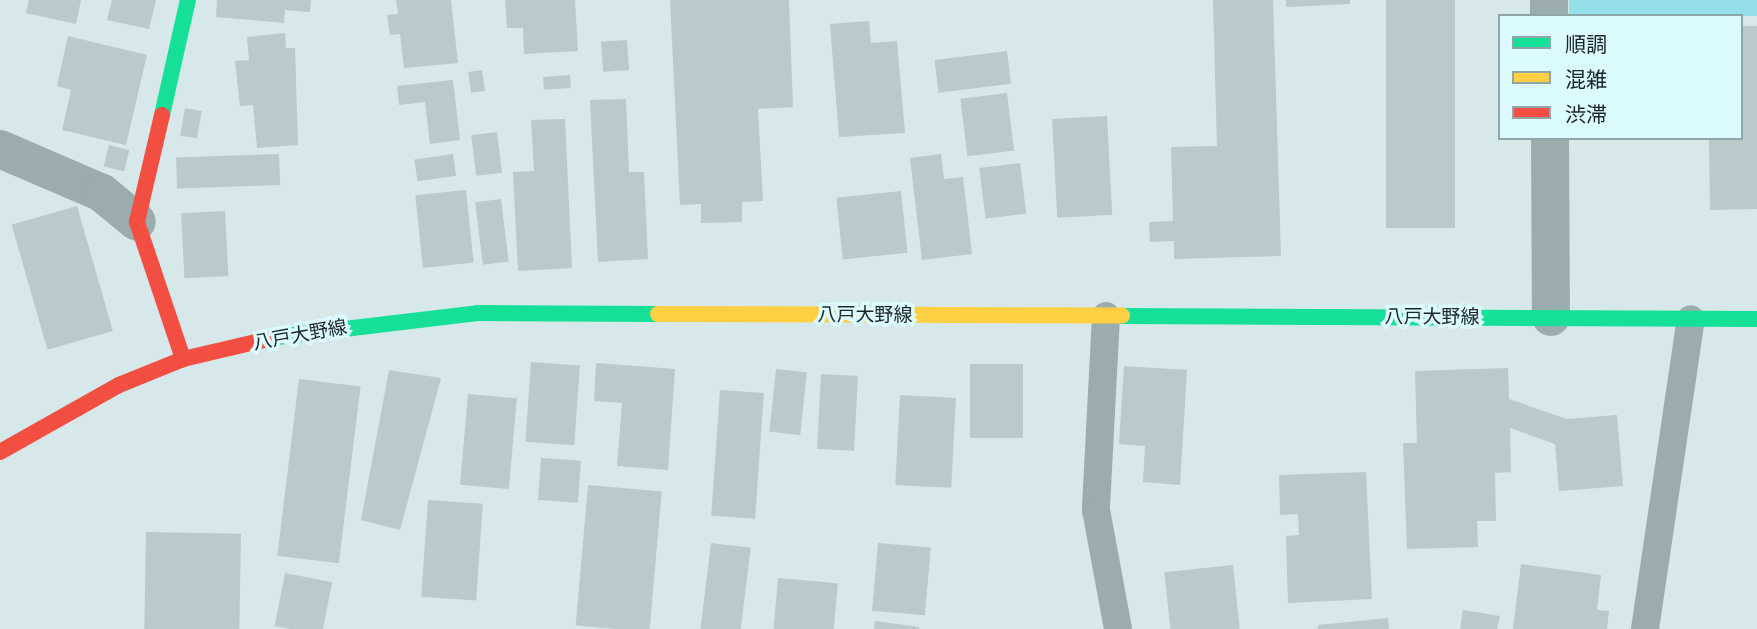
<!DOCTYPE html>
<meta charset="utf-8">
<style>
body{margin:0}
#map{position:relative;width:1757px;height:629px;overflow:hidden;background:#d6e8ea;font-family:Helvetica,"Noto Sans JP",sans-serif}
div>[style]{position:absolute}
.green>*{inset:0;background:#94e0e8;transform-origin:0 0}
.building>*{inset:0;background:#bac9cb;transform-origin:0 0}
.lane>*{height:28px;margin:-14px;padding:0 14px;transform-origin:14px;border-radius:14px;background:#9aacae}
.street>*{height:38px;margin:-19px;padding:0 19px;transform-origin:19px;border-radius:19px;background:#9aacae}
.fast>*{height:16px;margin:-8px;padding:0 8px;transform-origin:8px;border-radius:8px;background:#16e098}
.slow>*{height:16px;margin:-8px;padding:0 8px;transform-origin:8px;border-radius:8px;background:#ffcf43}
.jam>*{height:16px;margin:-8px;padding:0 8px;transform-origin:8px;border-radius:8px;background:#f24e42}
span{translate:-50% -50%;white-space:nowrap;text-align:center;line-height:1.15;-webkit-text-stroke:7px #dbfbff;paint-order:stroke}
.street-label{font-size:19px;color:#1a2628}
.legend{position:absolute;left:1498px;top:14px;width:245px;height:126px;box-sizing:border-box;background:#dbfbff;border:2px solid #8ea6a9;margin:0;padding:9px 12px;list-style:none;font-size:21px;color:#1a2628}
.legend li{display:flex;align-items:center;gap:14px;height:35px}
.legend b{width:35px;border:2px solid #8ea6a9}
</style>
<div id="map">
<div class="green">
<div style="left:1569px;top:0;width:188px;height:16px"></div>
</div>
<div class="building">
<div style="clip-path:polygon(29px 0,81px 0,76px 24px,26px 13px)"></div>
<div style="clip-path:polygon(112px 0,156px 0,149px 29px,107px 20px)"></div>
<div style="clip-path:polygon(217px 0,311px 0,310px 12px,285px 10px,284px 23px,216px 17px)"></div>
<div style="clip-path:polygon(396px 0,451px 0,458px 63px,404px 68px,400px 34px,390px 35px,387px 15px,398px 14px)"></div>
<div style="clip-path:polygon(505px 0,575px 0,578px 51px,524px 54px,523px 28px,507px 28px)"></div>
<div style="clip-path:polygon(670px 0,789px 0,793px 107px,758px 109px,763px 201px,742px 202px,742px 222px,701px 223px,701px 204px,680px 205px)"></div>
<div style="clip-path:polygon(1213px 0,1273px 0,1281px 256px,1174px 259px,1174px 241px,1150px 242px,1149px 222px,1173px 221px,1171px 147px,1217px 146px)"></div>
<div style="clip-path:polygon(1286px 0,1350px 0,1350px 4px,1286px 7px)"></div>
<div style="left:1386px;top:0;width:69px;height:228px"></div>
<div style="clip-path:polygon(869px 21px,871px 43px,897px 41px,905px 133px,839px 137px,830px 24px)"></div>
<div style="clip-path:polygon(1741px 26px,1757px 26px,1757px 209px,1710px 210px,1709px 138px,1741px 138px)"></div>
<div style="clip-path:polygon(285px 33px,286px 48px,295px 48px,298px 145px,257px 148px,253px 105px,240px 106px,235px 61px,249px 60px,247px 37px)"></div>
<div style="clip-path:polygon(68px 36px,147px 55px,126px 145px,62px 130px,71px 90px,57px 86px)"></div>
<div style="left:627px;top:40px;width:30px;height:26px;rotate:86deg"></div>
<div style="left:1007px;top:51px;width:33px;height:73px;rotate:83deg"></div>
<div style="left:482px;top:70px;width:21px;height:14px;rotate:82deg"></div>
<div style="left:570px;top:75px;width:13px;height:27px;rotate:86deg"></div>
<div style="clip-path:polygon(453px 80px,460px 140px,430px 144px,425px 102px,399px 105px,397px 86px)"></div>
<div style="left:1007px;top:93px;width:58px;height:47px;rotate:83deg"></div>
<div style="clip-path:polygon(626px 99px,629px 172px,644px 172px,648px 259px,598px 262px,590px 100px)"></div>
<div style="left:185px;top:108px;width:17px;height:28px;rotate:10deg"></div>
<div style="left:1107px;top:116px;width:99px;height:55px;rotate:87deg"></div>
<div style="clip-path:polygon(565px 119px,572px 268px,518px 271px,513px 172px,534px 171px,531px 120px)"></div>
<div style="left:497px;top:132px;width:41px;height:26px;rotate:83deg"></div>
<div style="left:109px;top:145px;width:21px;height:22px;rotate:14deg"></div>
<div style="left:279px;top:154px;width:31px;height:103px;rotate:88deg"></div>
<div style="left:453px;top:154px;width:22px;height:39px;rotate:82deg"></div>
<div style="clip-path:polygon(941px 154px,944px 179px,963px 177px,972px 254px,922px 260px,910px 158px)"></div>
<div style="left:1020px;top:163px;width:51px;height:41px;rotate:83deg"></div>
<div style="left:466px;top:190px;width:73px;height:51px;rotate:84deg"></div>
<div style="left:901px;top:191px;width:62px;height:65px;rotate:84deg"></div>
<div style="left:501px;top:199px;width:63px;height:26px;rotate:83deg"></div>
<div style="left:77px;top:206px;width:130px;height:68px;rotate:74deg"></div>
<div style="left:225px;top:211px;width:65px;height:44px;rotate:87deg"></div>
<div style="left:531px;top:362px;width:49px;height:80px;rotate:4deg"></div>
<div style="clip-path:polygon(596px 363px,675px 369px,668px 470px,617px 466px,622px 403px,594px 401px)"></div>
<div style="left:970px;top:364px;width:53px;height:74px"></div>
<div style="clip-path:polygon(1124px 366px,1187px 370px,1180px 485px,1143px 482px,1145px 446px,1119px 444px)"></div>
<div style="clip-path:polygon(1508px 368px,1509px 399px,1567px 419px,1617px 415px,1623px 486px,1559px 491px,1555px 444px,1510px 428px,1511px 472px,1495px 473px,1496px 521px,1477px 521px,1478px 547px,1407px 549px,1403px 443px,1417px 443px,1415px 371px)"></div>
<div style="left:776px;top:369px;width:31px;height:63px;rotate:6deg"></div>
<div style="clip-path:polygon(389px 370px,441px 378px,400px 530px,361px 520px)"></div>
<div style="left:821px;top:374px;width:37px;height:75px;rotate:3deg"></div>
<div style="left:299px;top:379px;width:62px;height:178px;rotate:7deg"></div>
<div style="left:720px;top:390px;width:44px;height:126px;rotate:4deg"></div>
<div style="left:468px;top:394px;width:49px;height:91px;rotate:5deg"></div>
<div style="left:900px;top:395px;width:56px;height:90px;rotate:3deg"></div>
<div style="left:541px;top:458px;width:40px;height:42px;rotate:4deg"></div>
<div style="clip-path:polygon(1366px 472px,1372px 599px,1288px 603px,1286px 536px,1299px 535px,1298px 514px,1280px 515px,1279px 475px)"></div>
<div style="left:588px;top:485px;width:74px;height:141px;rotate:5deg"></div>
<div style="left:428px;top:500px;width:55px;height:97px;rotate:4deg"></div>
<div style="left:146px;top:532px;width:95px;height:97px;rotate:1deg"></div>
<div style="left:711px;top:543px;width:40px;height:87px;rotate:7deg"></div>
<div style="left:878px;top:543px;width:53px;height:68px;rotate:5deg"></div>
<div style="clip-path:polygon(1521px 564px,1601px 575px,1597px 610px,1609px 611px,1607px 629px,1513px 629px)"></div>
<div style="left:1233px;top:565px;width:64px;height:69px;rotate:84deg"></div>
<div style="left:285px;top:573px;width:48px;height:54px;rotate:11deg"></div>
<div style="left:778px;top:578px;width:60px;height:51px;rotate:5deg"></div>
<div style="clip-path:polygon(1463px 610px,1500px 616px,1497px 629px,1460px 629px)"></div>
<div style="clip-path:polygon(1388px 618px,1389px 629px,1318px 629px,1318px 625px)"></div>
<div style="clip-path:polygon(875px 621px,919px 627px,919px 629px,874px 629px)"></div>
</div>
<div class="lane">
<div style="left:1106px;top:316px;width:194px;rotate:93deg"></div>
<div style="left:1096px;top:510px;width:121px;rotate:79.5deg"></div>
<div style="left:1645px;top:629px;width:313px;rotate:-81.6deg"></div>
</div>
<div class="street">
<div style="left:1549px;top:0;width:16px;rotate:90deg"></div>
<div style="left:1550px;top:138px;width:179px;rotate:89.7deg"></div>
<div style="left:0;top:149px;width:111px;rotate:23.3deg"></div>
<div style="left:102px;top:193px;width:45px;rotate:39.6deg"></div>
</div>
<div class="fast">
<div style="left:162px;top:115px;width:118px;rotate:-77.3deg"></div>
<div style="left:1122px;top:316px;width:635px;rotate:0.27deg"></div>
<div style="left:277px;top:337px;width:202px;rotate:-6.8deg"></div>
<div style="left:478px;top:313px;width:180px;rotate:0.3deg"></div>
</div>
<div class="slow">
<div style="left:658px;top:314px;width:464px;rotate:0.2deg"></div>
</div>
<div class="jam">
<div style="left:162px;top:115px;width:110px;rotate:103.2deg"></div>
<div style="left:137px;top:222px;width:145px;rotate:71.4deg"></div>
<div style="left:0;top:452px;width:137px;rotate:-29.4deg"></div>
<div style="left:119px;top:385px;width:69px;rotate:-22.1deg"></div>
<div style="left:183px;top:359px;width:97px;rotate:-13.2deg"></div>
</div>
<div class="street-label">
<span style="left:865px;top:315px">八戸大野線</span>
<span style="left:1432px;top:317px">八戸大野線</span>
<span style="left:300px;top:335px;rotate:-10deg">八戸大野線</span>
</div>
<ul class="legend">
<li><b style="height:9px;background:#16e098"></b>順調</li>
<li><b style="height:9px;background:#ffcf43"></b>混雑</li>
<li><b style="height:9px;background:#f24e42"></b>渋滞</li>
</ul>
</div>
